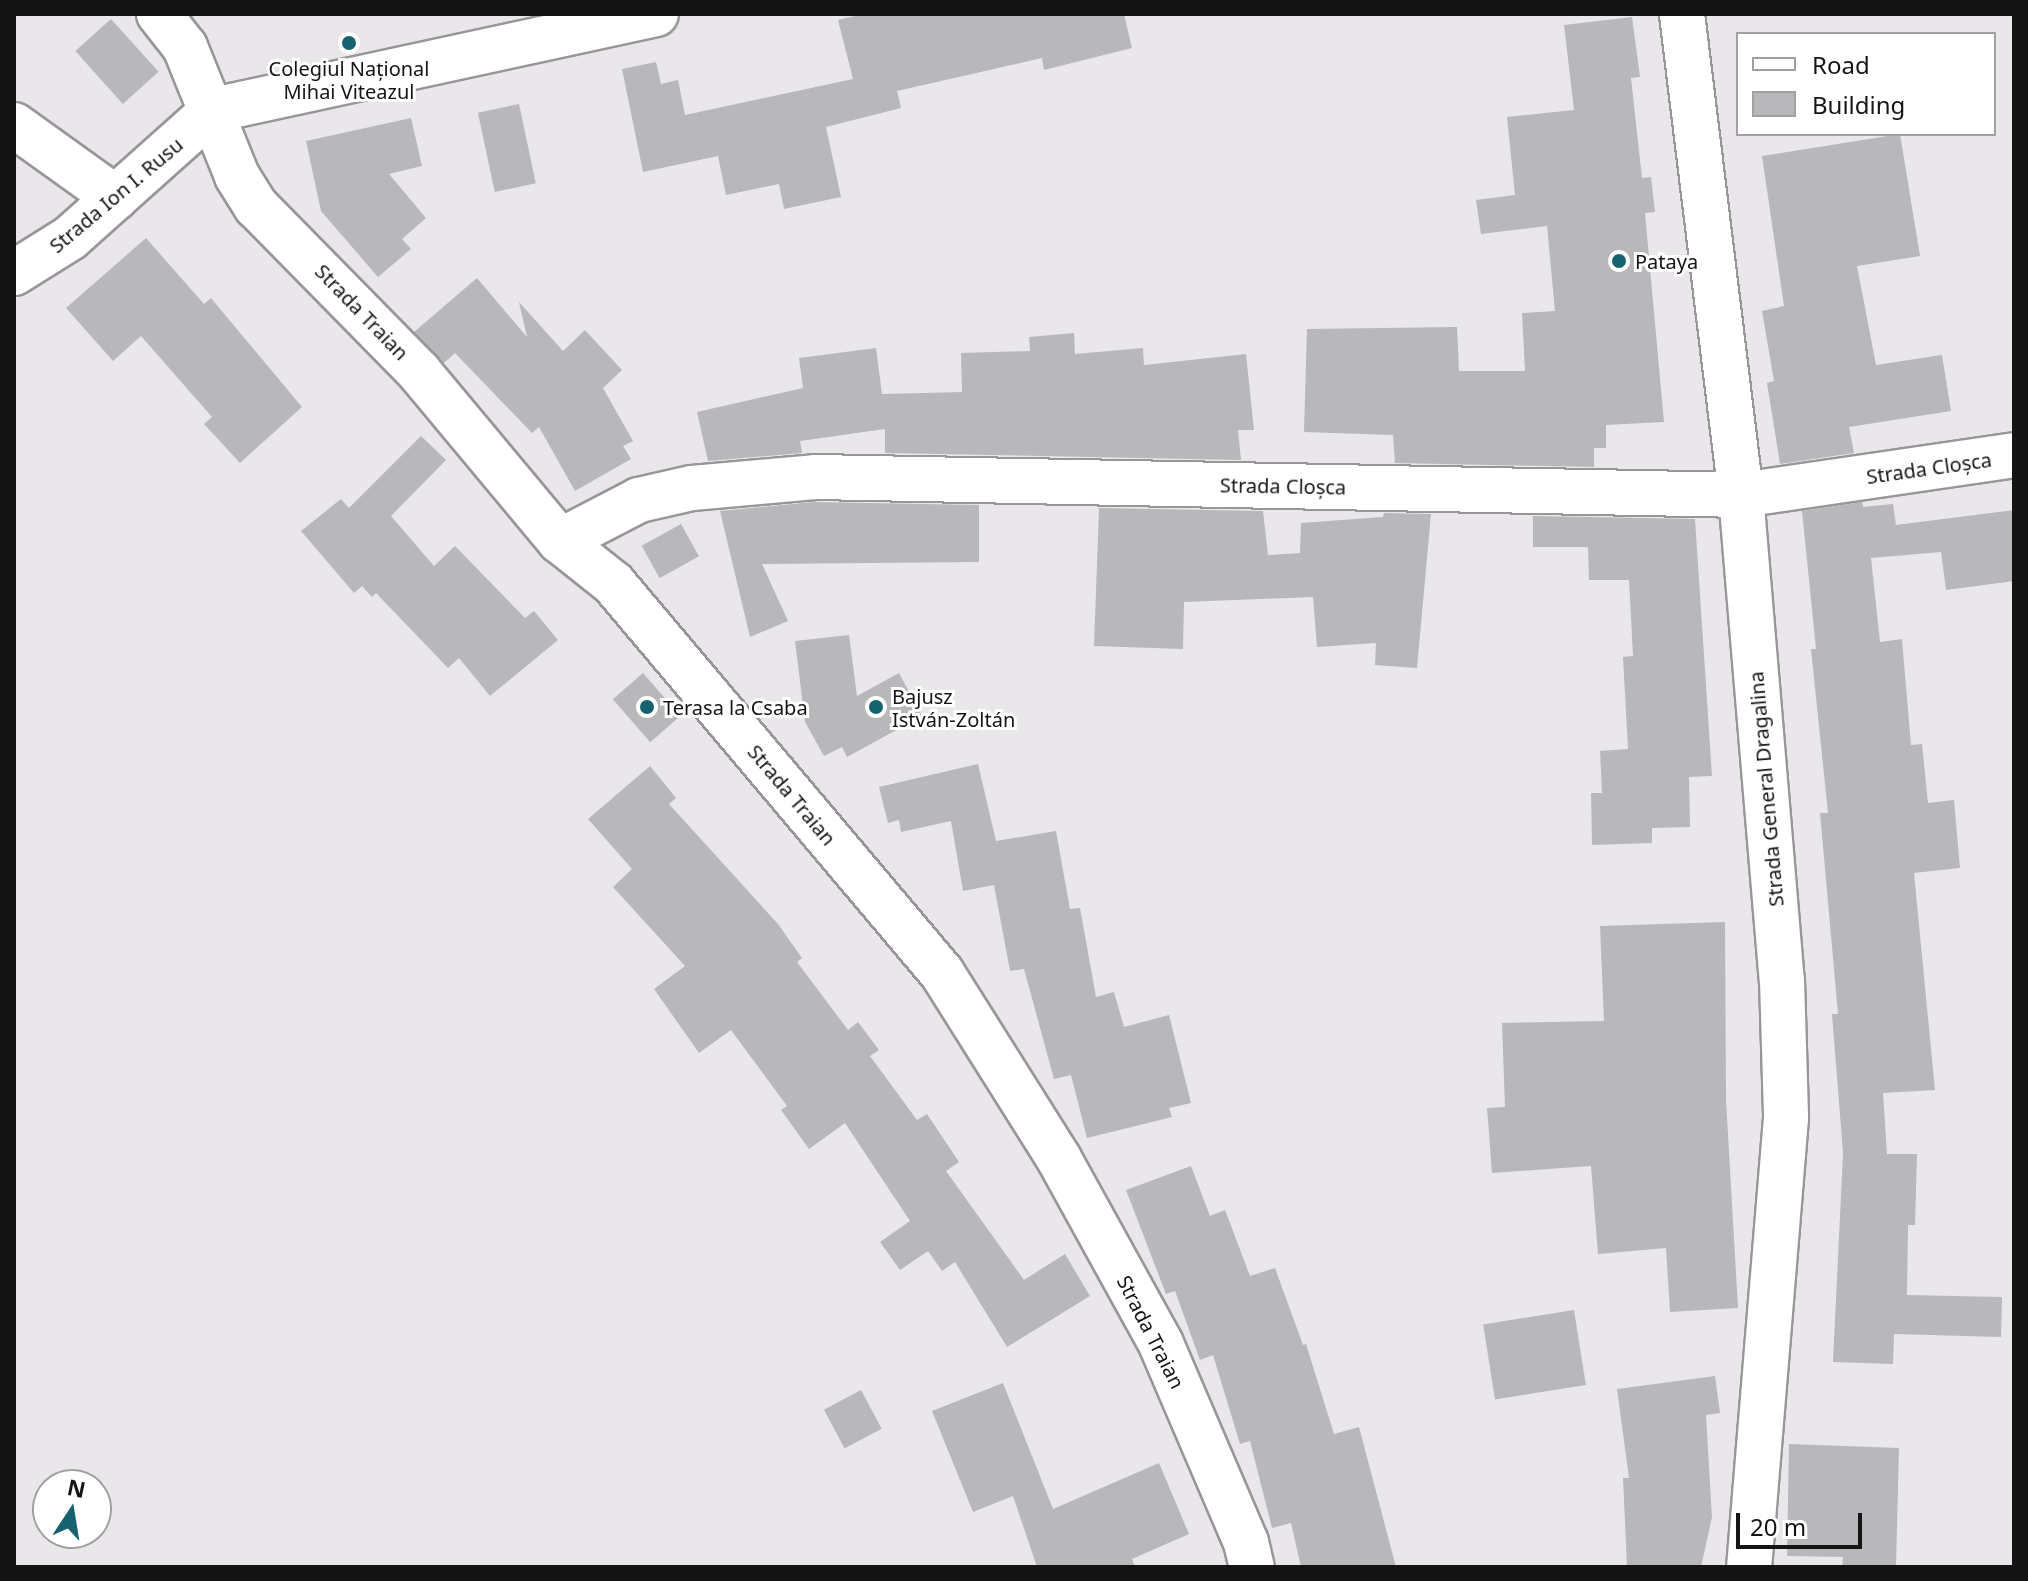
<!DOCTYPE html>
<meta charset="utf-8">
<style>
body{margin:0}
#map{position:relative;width:2028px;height:1581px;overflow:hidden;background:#eae7ea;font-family:"Noto Sans",sans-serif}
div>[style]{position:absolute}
.building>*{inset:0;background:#b8b7ba;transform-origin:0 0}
.roads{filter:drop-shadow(2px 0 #999699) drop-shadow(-2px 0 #999699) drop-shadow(0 2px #999699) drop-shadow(0 -2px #999699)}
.minor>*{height:44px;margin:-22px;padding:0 22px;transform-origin:22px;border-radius:22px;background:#fff}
.major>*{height:44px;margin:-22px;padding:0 22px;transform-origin:22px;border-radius:22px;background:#fff}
.dots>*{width:22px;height:22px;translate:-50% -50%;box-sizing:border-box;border:4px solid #fff;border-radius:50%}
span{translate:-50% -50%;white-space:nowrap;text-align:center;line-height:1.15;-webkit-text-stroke:6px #fff;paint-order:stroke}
.poi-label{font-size:20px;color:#151415}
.left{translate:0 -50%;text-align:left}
.street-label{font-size:20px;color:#151415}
.frame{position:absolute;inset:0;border:16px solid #151415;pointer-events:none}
.legend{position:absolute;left:1736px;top:32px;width:260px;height:104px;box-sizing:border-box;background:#fff;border:2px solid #a1a1a1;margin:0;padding:10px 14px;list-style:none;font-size:24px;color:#151415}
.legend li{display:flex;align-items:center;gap:16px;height:40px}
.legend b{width:40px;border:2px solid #a1a1a1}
.north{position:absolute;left:32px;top:1469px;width:80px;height:80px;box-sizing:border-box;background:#fff;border:2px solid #a1a1a1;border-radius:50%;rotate:12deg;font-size:22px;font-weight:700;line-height:32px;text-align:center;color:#151415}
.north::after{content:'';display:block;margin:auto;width:28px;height:36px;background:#17626f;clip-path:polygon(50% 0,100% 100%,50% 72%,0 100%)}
.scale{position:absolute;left:1736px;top:1513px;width:126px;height:36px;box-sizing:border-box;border:4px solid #151415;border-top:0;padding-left:10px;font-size:24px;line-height:28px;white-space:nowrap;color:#151415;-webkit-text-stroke:6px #fff;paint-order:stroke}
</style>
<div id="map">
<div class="building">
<div style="clip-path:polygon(864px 14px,1124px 14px,1132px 48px,1044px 70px,1042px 58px,897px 91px,901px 108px,826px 127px,841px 197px,784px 209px,779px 184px,726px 195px,718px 156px,643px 172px,622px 69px,656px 62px,661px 84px,678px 80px,685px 115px,853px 79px,838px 20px)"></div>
<div style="clip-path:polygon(1632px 17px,1640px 77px,1631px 78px,1642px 178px,1651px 177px,1655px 212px,1645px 213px,1664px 422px,1606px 425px,1606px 448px,1594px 448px,1594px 467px,1395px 463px,1393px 435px,1304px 432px,1307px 329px,1457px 327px,1459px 371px,1525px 371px,1522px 313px,1555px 311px,1547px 226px,1481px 234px,1476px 200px,1515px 195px,1507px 117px,1574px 110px,1564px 25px)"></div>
<div style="left:111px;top:19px;width:71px;height:48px;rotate:48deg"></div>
<div style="left:519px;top:104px;width:81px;height:42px;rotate:78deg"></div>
<div style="clip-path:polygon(411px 118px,422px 166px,389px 174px,426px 218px,402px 239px,411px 249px,378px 277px,321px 211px,306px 141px)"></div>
<div style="clip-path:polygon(1900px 134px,1920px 256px,1857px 266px,1876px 365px,1942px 355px,1951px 411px,1849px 427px,1854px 453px,1780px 464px,1767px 383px,1774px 381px,1762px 311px,1784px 306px,1762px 156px)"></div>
<div style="clip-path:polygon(146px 238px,204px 304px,211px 298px,302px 407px,240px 463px,204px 424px,212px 417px,141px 336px,113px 361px,66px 308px)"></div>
<div style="clip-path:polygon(477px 278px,527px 337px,519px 302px,563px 351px,585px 330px,622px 370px,603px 388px,633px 441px,623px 446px,631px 459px,575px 491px,539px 427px,532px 433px,455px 353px,444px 363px,414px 332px)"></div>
<div style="clip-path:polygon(1074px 333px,1075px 354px,1143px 348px,1144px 365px,1246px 354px,1254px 430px,1238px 430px,1241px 460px,885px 453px,885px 429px,800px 441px,802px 453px,708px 461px,697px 412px,803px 388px,799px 358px,876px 348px,882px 394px,962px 392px,961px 353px,1030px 351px,1029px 337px)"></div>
<div style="clip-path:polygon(421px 436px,446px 460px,391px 516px,434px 566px,455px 546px,525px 618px,534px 611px,558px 640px,490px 696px,459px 658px,448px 668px,376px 593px,372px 597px,362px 586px,354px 593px,301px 531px,341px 499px,349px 508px)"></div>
<div style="clip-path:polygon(814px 502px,979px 505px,979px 562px,762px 564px,788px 621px,750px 637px,720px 511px)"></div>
<div style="clip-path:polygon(1862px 502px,1863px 507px,1893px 504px,1896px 525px,2014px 510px,2014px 581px,1946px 590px,1941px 552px,1871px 558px,1880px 642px,1902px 639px,1911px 745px,1922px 744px,1928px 803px,1954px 800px,1960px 868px,1914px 873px,1935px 1090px,1883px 1093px,1887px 1154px,1917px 1154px,1915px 1225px,1908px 1225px,1907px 1295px,2002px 1297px,2001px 1337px,1894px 1334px,1893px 1364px,1833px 1362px,1843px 1153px,1832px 1014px,1838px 1014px,1820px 813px,1828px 813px,1811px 649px,1816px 649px,1802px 511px)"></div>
<div style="clip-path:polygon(1099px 508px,1263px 511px,1268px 555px,1300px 553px,1301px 523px,1383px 517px,1384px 513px,1431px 514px,1417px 668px,1375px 665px,1376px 643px,1317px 647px,1313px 597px,1184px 602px,1183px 649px,1094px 646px)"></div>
<div style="clip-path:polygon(1533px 516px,1695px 519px,1712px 776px,1689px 777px,1690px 827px,1652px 828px,1652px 843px,1592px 845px,1591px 793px,1602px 793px,1600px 751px,1628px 749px,1623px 657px,1633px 656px,1629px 580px,1589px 580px,1588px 547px,1533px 547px)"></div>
<div style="left:681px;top:524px;width:37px;height:45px;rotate:61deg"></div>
<div style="clip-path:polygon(849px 635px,857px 696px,899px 673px,922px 716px,847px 757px,842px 747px,824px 756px,805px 722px,795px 641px)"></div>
<div style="left:643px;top:673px;width:57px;height:40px;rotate:49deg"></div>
<div style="clip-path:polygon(978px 764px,996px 841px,1056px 831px,1070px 909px,1080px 908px,1096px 997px,1114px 992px,1124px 1027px,1169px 1015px,1191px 1103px,1169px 1108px,1172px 1117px,1087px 1138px,1071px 1075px,1054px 1079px,1024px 969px,1010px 971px,994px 885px,963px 891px,951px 821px,901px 832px,899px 820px,888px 823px,879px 787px)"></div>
<div style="clip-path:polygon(650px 766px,676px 798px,669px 804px,778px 924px,802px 958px,797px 962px,848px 1030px,858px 1022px,879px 1050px,870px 1056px,917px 1120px,927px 1114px,959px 1162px,946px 1171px,1024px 1280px,1065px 1254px,1090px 1296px,1007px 1347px,955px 1262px,942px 1271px,928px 1251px,900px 1270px,880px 1242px,910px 1221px,845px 1123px,809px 1149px,781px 1110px,787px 1106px,731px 1030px,699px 1053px,654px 989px,685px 966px,613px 887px,632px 869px,588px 819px)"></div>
<div style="clip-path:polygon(1725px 922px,1726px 1099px,1738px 1308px,1670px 1312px,1666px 1248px,1598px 1254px,1591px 1166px,1492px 1173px,1487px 1108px,1505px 1107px,1502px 1023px,1604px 1021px,1600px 926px)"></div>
<div style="clip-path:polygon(1191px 1166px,1210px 1216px,1225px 1210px,1250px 1276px,1275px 1268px,1303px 1345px,1306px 1344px,1334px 1434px,1359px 1427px,1396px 1567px,1301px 1567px,1291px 1523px,1272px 1528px,1250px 1441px,1240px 1444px,1213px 1355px,1200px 1360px,1175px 1291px,1166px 1294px,1126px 1190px)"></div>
<div style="left:1574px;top:1310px;width:76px;height:92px;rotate:81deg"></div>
<div style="clip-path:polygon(1715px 1376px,1720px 1413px,1706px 1415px,1712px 1517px,1701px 1567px,1627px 1567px,1623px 1478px,1629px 1478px,1617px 1389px)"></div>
<div style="clip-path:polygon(1003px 1383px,1053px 1509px,1159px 1463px,1189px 1534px,1132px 1559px,1135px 1567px,1037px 1567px,1013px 1496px,973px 1512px,932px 1411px)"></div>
<div style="left:861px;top:1390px;width:44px;height:42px;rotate:62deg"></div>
<div style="clip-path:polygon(1789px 1444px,1899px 1448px,1896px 1567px,1842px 1567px,1843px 1557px,1787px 1556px)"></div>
</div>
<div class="roads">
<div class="minor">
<div style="left:159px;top:14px;width:42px;rotate:51.8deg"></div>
<div style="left:185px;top:47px;width:139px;rotate:68deg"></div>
<div style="left:237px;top:176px;width:36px;rotate:58deg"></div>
<div style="left:256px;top:206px;width:233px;rotate:45.5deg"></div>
<div style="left:419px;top:372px;width:220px;rotate:50.2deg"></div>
<div style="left:560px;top:541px;width:68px;rotate:38.4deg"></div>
<div style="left:613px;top:583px;width:510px;rotate:49.85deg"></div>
<div style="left:942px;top:973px;width:220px;rotate:57.8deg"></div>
<div style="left:1059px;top:1159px;width:211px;rotate:61.1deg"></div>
<div style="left:1161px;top:1344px;width:215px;rotate:66.8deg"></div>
<div style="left:1246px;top:1542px;width:26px;rotate:77deg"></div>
<div style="left:213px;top:110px;width:453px;rotate:-12.2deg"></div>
<div style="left:14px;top:125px;width:125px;rotate:35.6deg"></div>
<div style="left:14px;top:273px;width:66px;rotate:-32deg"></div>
<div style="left:70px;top:238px;width:192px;rotate:-41.8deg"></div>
<div style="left:560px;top:541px;width:89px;rotate:-27.4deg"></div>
<div style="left:639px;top:500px;width:54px;rotate:-12.8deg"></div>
<div style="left:692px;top:488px;width:123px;rotate:-5.1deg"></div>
<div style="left:815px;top:477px;width:926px;rotate:1.11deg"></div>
<div style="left:1741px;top:495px;width:276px;rotate:-8.3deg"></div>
</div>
<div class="major">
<div style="left:1682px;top:14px;width:485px;rotate:83deg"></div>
<div style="left:1741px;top:495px;width:487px;rotate:85.2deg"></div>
<div style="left:1782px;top:980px;width:138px;rotate:88.3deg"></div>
<div style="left:1786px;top:1118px;width:451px;rotate:94.7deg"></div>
</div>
</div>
<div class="dots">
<div style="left:349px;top:43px;background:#17626f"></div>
<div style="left:1619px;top:261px;background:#17626f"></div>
<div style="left:647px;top:707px;background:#17626f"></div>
<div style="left:876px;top:707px;background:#17626f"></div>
</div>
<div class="poi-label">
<span style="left:349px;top:80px">Colegiul Național<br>Mihai Viteazul</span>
<span class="left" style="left:1635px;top:261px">Pataya</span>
<span class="left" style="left:892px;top:708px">Bajusz<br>István-Zoltán</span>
<span class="left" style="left:663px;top:707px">Terasa la Csaba</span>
</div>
<div class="street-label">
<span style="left:116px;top:195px;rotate:-40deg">Strada Ion I. Rusu</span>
<span style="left:362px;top:312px;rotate:46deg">Strada Traian</span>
<span style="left:1929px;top:468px;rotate:-8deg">Strada Cloșca</span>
<span style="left:1283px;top:486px;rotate:1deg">Strada Cloșca</span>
<span style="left:1766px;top:789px;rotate:-95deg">Strada General Dragalina</span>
<span style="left:792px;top:795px;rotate:50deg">Strada Traian</span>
<span style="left:1151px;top:1332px;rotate:63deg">Strada Traian</span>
</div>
<div class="frame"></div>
<ul class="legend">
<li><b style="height:10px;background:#fff"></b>Road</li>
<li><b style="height:22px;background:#b8b7ba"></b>Building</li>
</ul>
<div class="north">N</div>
<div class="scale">20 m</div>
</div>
